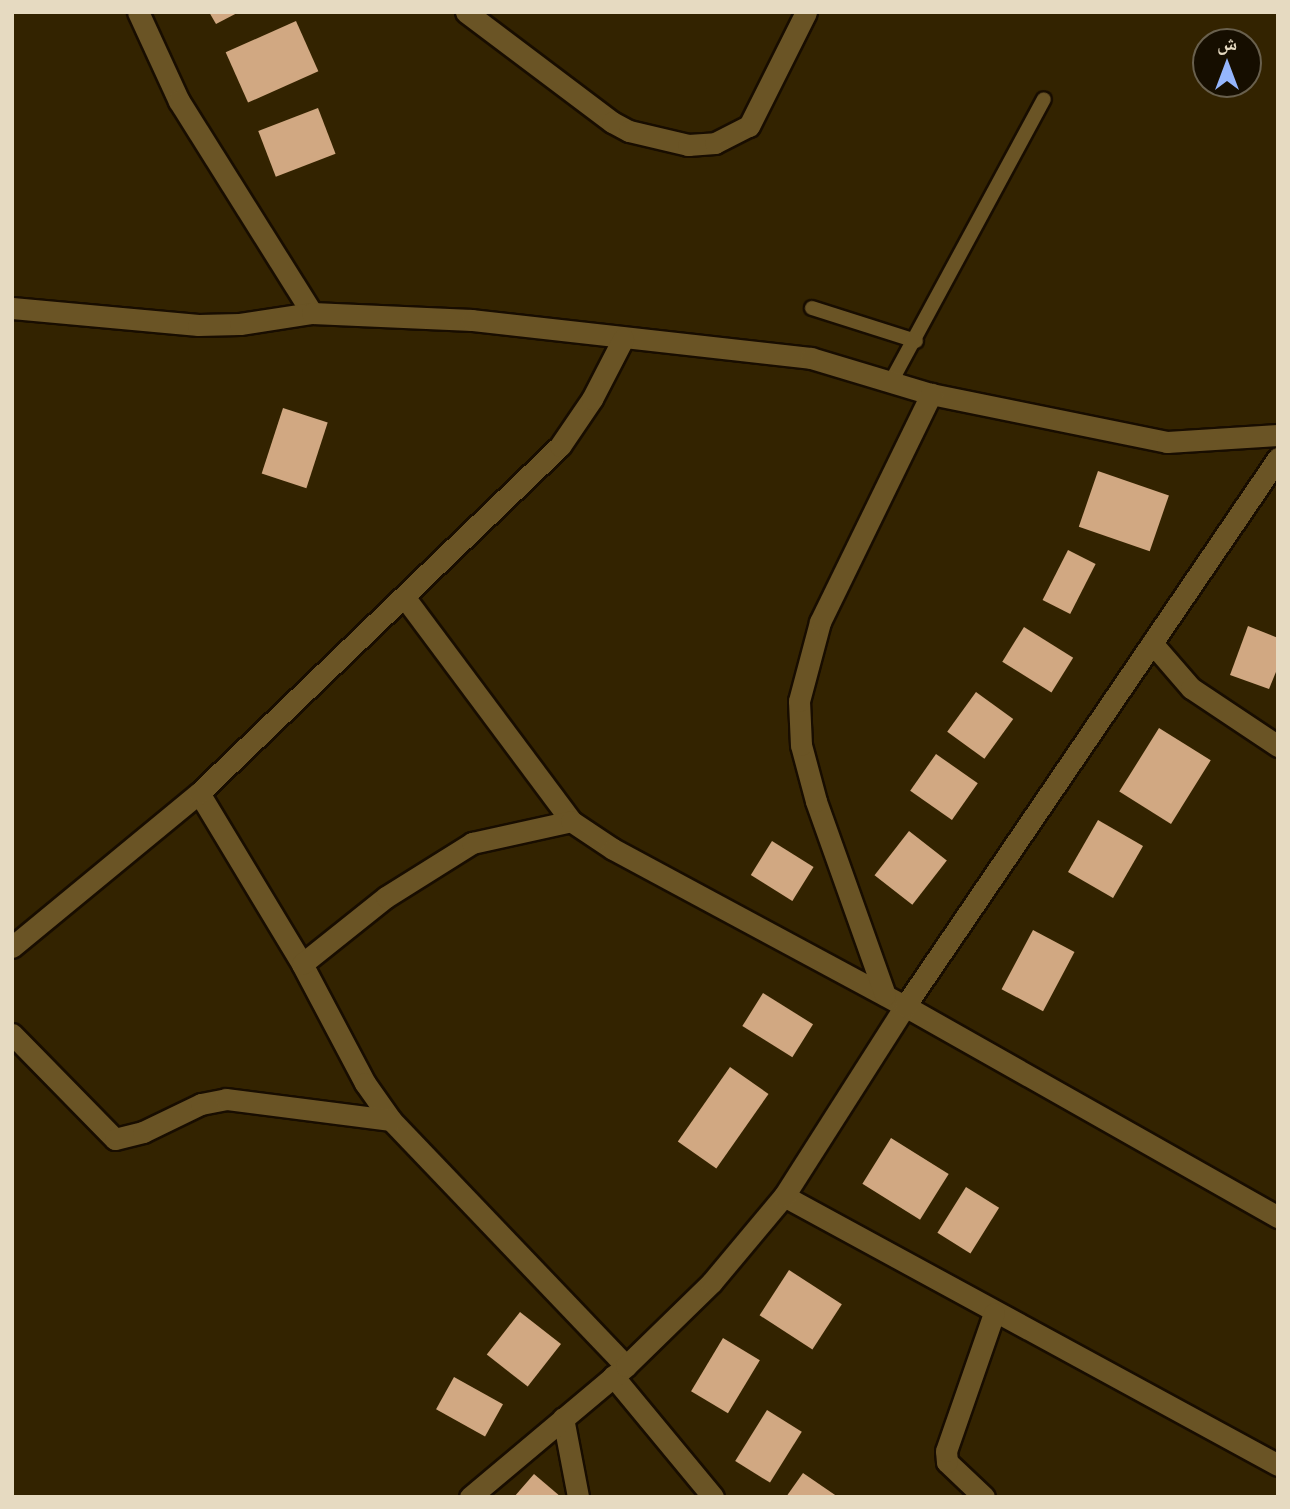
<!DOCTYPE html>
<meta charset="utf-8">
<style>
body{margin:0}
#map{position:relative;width:1290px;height:1509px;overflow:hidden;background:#332300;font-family:"Fira Sans","Noto Naskh Arabic",sans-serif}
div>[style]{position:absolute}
.building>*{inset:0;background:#d1a882;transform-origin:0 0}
.roads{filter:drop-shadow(2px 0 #180d00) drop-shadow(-2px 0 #180d00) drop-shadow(0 2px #180d00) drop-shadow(0 -2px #180d00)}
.lane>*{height:14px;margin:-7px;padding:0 7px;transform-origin:7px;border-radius:7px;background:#6a5425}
.street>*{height:21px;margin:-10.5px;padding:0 10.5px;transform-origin:10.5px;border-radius:10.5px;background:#6a5425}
span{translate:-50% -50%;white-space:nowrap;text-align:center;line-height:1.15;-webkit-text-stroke:7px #160e00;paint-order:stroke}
.frame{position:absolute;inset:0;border:14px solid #e6dac1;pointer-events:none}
.north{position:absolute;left:1192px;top:28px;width:70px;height:70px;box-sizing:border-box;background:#160e00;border:2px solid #69604d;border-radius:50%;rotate:0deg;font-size:19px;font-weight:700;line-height:28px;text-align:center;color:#e6dac1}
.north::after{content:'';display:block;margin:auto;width:24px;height:32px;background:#95b6fd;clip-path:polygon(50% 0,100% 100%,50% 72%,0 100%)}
</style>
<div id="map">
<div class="building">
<div style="clip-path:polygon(209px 12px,239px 12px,216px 24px)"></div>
<div style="left:296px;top:21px;width:55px;height:77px;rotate:66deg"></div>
<div style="left:318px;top:108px;width:49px;height:64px;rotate:69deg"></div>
<div style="left:283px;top:408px;width:47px;height:69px;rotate:18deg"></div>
<div style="left:1098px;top:471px;width:75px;height:59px;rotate:19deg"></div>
<div style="left:1068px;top:550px;width:31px;height:56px;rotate:27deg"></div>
<div style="clip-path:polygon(1248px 626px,1278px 638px,1278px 667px,1269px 689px,1230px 675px)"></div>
<div style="left:1024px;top:627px;width:58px;height:41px;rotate:32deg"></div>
<div style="left:976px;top:692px;width:46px;height:49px;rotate:36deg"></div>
<div style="left:1159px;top:728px;width:61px;height:75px;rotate:32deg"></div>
<div style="left:936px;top:754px;width:51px;height:45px;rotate:35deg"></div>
<div style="left:1098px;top:820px;width:52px;height:60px;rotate:30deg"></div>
<div style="left:909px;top:831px;width:48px;height:56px;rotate:38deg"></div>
<div style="left:772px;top:841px;width:49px;height:40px;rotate:32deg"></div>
<div style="left:1033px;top:930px;width:47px;height:67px;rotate:28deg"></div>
<div style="left:763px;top:993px;width:59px;height:39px;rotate:32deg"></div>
<div style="left:730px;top:1067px;width:47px;height:91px;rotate:35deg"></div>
<div style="left:891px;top:1138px;width:68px;height:54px;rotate:32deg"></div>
<div style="left:966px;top:1187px;width:39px;height:54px;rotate:32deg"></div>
<div style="left:789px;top:1270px;width:63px;height:54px;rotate:33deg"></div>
<div style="left:520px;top:1312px;width:52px;height:54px;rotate:38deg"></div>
<div style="left:723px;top:1338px;width:43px;height:62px;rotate:31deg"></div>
<div style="left:454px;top:1377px;width:56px;height:37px;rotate:29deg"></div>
<div style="left:767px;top:1410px;width:41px;height:60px;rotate:32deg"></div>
<div style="clip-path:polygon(803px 1473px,838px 1497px,786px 1497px)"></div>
<div style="clip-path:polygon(534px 1474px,561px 1497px,514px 1497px)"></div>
</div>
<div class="roads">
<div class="lane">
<div style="left:812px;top:308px;width:109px;rotate:17.6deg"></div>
<div style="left:892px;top:380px;width:319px;rotate:-61.6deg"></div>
</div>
<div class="street">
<div style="left:138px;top:12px;width:98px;rotate:65.3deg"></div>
<div style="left:179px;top:101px;width:250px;rotate:57.9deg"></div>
<div style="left:466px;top:12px;width:183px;rotate:37deg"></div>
<div style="left:612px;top:122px;width:19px;rotate:28deg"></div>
<div style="left:629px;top:131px;width:61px;rotate:13.3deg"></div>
<div style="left:688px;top:145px;width:27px;rotate:-4deg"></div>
<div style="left:715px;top:143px;width:38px;rotate:-27deg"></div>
<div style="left:749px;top:126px;width:127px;rotate:-63.4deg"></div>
<div style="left:12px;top:308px;width:187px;rotate:5.2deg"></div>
<div style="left:198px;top:325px;width:42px;rotate:-1.4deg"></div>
<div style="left:240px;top:324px;width:73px;rotate:-8.7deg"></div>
<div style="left:312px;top:313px;width:160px;rotate:2.5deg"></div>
<div style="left:472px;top:320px;width:341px;rotate:6.4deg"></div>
<div style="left:811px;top:358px;width:125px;rotate:16.7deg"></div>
<div style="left:931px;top:394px;width:241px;rotate:11.5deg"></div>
<div style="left:1167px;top:442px;width:111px;rotate:-3.6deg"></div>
<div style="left:405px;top:598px;width:278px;rotate:53.3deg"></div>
<div style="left:1152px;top:643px;width:60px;rotate:49.1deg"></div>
<div style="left:1191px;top:688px;width:105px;rotate:33.7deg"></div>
<div style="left:199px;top:793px;width:200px;rotate:58.9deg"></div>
<div style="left:302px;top:964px;width:135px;rotate:62.1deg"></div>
<div style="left:365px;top:1083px;width:45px;rotate:54.9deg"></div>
<div style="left:391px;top:1120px;width:340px;rotate:46.3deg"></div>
<div style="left:12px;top:947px;width:242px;rotate:-39.5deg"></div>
<div style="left:199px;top:793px;width:501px;rotate:-43.87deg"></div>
<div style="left:560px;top:446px;width:57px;rotate:-55.8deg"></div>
<div style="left:592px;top:399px;width:68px;rotate:-62.7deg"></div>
<div style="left:302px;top:964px;width:107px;rotate:-38.6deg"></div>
<div style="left:386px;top:897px;width:102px;rotate:-32.1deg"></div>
<div style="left:472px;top:843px;width:101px;rotate:-12.5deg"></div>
<div style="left:571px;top:821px;width:50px;rotate:33.7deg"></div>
<div style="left:613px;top:849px;width:332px;rotate:28.3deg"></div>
<div style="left:905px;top:1006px;width:429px;rotate:29.5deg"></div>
<div style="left:885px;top:995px;width:206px;rotate:-109.6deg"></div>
<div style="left:816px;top:801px;width:58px;rotate:-105deg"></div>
<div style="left:801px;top:745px;width:44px;rotate:-92.6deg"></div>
<div style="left:799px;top:701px;width:82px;rotate:-75.1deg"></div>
<div style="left:820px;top:622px;width:254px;rotate:-64deg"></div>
<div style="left:12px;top:1034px;width:147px;rotate:45.6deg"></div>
<div style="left:115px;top:1139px;width:29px;rotate:-14deg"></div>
<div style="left:143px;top:1132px;width:64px;rotate:-25.8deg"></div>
<div style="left:201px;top:1104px;width:25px;rotate:-11deg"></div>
<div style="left:226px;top:1099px;width:166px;rotate:7.3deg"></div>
<div style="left:784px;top:1196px;width:562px;rotate:28.57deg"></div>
<div style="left:613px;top:1376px;width:157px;rotate:50.4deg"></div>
<div style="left:563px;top:1418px;width:80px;rotate:79.2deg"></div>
<div style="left:470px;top:1497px;width:204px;rotate:-40deg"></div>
<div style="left:626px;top:1366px;width:120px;rotate:-44.3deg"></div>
<div style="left:712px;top:1282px;width:112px;rotate:-50.1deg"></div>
<div style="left:784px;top:1196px;width:225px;rotate:-57.5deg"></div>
<div style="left:905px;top:1006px;width:663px;rotate:-55.76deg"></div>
<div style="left:984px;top:1497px;width:51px;rotate:-136.6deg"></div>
<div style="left:947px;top:1462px;width:11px;rotate:-95deg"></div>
<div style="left:946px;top:1451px;width:146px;rotate:-70.8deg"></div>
</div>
</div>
<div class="frame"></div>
<div class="north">ش</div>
</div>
